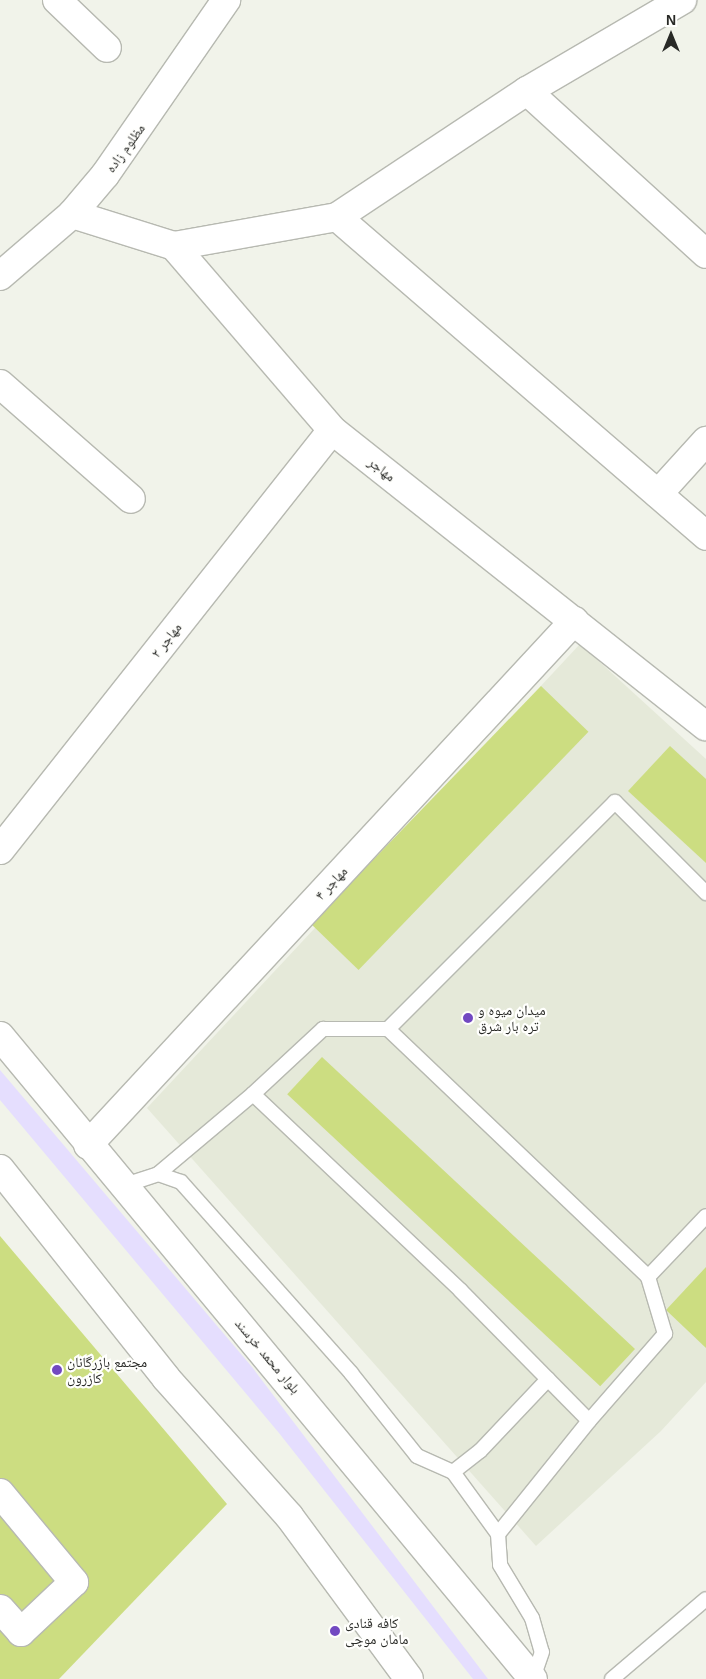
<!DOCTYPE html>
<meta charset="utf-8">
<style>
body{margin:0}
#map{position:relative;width:706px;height:1679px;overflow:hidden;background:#f1f3ea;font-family:Helvetica,"Noto Naskh Arabic",sans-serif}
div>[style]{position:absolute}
.built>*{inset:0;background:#e5e9d9}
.green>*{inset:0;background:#e5defe}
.building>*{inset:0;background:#ccdd81;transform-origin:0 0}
.roads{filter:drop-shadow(1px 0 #b7b9b1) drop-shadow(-1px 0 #b7b9b1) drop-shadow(0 1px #b7b9b1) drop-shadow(0 -1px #b7b9b1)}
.lane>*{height:14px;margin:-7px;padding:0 7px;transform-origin:7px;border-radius:7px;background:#fff}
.street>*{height:28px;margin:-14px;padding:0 14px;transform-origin:14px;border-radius:14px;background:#fff}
.secondary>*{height:28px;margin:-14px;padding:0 14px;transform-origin:14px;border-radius:14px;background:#fff}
.primary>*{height:28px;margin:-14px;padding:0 14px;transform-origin:14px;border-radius:14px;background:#fff}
.dots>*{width:14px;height:14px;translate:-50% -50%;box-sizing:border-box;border:2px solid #fffffd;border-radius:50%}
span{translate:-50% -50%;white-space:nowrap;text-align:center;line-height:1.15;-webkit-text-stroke:4.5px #fffffd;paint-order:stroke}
.street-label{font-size:14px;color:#282926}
.poi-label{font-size:14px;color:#282926}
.left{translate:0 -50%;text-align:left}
.north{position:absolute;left:646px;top:10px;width:50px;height:50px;-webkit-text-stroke:4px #fffffd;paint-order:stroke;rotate:0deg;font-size:14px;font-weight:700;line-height:20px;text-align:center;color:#282926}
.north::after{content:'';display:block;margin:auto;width:18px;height:22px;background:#282926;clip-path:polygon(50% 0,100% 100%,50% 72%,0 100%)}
</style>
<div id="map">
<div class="built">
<div style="clip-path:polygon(580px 644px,706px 759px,706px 1382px,661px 1431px,536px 1546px,147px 1108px)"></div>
</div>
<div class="green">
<div style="clip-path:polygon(0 1070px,252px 1367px,488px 1679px,473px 1679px,279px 1433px,0 1100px)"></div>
</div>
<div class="building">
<div style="left:541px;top:686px;width:66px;height:331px;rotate:44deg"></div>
<div style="clip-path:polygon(670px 746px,706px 779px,706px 863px,628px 791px)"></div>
<div style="left:322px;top:1057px;width:428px;height:51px;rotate:43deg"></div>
<div style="clip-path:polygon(0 1236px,227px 1504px,59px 1679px,0 1679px)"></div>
<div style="clip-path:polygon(706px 1267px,706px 1348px,666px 1310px)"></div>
</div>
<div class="roads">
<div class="lane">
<div style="left:388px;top:1029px;width:359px;rotate:43.6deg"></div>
<div style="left:253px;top:1094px;width:286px;rotate:43.4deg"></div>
<div style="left:461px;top:1291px;width:182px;rotate:45.4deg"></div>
<div style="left:158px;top:1174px;width:124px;rotate:-40.1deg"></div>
<div style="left:253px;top:1094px;width:96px;rotate:-42.9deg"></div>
<div style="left:323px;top:1029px;width:65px"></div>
<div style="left:388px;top:1029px;width:321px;rotate:-45deg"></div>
<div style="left:615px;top:802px;width:129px;rotate:45deg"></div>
<div style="left:125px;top:1185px;width:35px;rotate:-18deg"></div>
<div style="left:158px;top:1174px;width:24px;rotate:19deg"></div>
<div style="left:181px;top:1182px;width:256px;rotate:48.3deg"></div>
<div style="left:351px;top:1373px;width:106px;rotate:51.5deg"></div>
<div style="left:417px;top:1456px;width:39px;rotate:24deg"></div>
<div style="left:453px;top:1472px;width:34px;rotate:-38deg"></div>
<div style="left:480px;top:1451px;width:99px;rotate:-46.6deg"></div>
<div style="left:453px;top:1472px;width:77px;rotate:54deg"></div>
<div style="left:498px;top:1534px;width:31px;rotate:86deg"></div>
<div style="left:500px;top:1565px;width:62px;rotate:58.9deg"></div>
<div style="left:532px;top:1618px;width:35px;rotate:74deg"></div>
<div style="left:542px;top:1652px;width:28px;rotate:109deg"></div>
<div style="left:498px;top:1534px;width:145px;rotate:-51.2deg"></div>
<div style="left:589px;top:1421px;width:116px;rotate:-48.9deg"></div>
<div style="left:665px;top:1334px;width:59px;rotate:-106.6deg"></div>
<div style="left:648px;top:1277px;width:84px;rotate:-46.4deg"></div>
<div style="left:612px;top:1679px;width:123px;rotate:-40.4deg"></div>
</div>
<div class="street">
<div style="left:57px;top:0;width:69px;rotate:43.8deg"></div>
<div style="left:527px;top:91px;width:242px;rotate:42.3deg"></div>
<div style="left:72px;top:214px;width:51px;rotate:-49.8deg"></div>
<div style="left:105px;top:175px;width:213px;rotate:-55.3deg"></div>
<div style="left:337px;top:217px;width:488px;rotate:40.8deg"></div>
<div style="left:174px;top:246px;width:166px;rotate:-10.1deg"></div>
<div style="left:337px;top:217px;width:228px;rotate:-33.6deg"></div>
<div style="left:527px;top:91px;width:180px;rotate:-30.4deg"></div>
<div style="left:0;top:384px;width:174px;rotate:41.3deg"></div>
<div style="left:658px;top:494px;width:72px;rotate:-47.8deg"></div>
<div style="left:0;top:850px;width:535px;rotate:-51.67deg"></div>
<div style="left:88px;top:1145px;width:715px;rotate:-47.15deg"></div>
<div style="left:0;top:1493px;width:116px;rotate:50.3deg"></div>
<div style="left:74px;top:1582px;width:73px;rotate:136.7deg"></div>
<div style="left:21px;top:1632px;width:31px;rotate:-132deg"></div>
</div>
<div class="secondary">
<div style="left:0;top:276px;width:95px;rotate:-40.7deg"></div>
<div style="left:72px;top:214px;width:107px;rotate:17.4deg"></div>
<div style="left:174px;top:246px;width:243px;rotate:49.3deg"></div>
<div style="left:332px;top:430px;width:477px;rotate:38.4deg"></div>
</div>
<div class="primary">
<div style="left:0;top:1036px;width:835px;rotate:50.34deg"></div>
<div style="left:0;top:1169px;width:267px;rotate:51.5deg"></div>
<div style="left:166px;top:1378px;width:185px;rotate:48.3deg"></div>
<div style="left:289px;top:1516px;width:202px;rotate:53.6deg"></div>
</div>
</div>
<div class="dots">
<div style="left:468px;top:1018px;background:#7249c1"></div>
<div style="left:57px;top:1370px;background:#7249c1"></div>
<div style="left:335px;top:1631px;background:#7249c1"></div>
</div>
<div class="street-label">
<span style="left:125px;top:148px;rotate:-54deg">مظلوم زاده</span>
<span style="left:382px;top:469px;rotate:38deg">مهاجر</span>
<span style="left:166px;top:640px;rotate:-52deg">مهاجر ۲</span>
<span style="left:331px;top:883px;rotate:-47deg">مهاجر ۴</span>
<span style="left:268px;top:1356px;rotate:50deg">بلوار محمد خرسند</span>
</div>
<div class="poi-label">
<span class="left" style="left:478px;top:1018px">میدان میوه و<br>تره بار شرق</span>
<span class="left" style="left:67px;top:1370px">مجتمع بازرگانان<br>کازرون</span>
<span class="left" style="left:345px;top:1631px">کافه قنادی<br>مامان موچی</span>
</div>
<div class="north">N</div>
</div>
